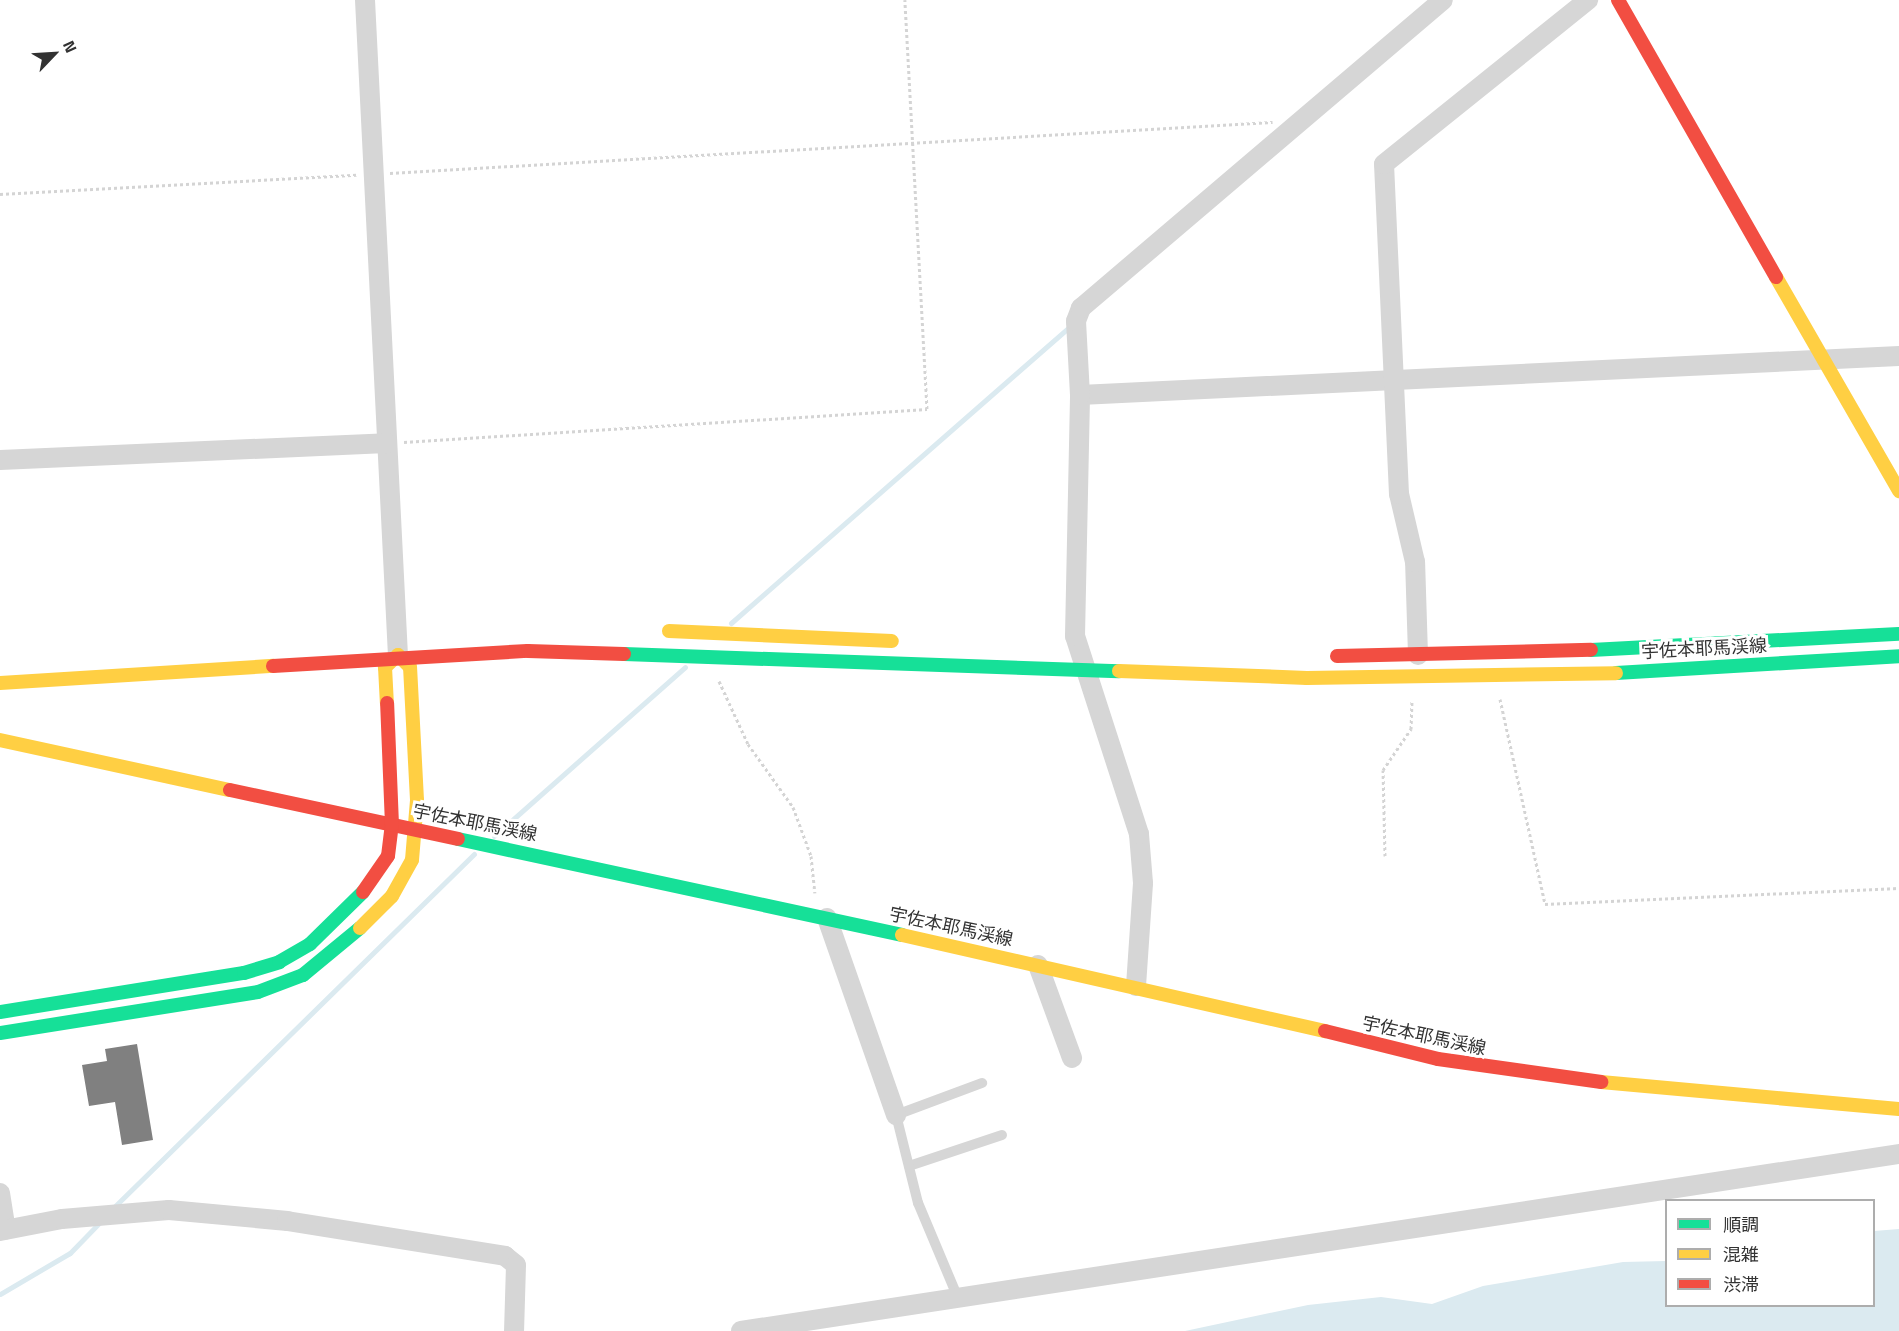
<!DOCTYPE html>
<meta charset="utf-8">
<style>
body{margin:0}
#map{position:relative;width:1899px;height:1331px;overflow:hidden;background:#fff;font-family:"Titillium Web","Noto Sans JP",sans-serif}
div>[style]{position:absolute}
.water>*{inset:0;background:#dbeaf0}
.stream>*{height:5px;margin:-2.5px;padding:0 2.5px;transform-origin:2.5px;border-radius:2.5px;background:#dbeaf0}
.building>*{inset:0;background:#808080}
.path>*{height:3px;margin-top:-1.5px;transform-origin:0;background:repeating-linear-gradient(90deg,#d4d4d4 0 3px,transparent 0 6px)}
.lane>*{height:10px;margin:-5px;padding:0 5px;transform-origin:5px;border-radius:5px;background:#d6d6d6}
.street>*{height:20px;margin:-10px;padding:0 10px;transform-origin:10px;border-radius:10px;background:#d6d6d6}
.fast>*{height:14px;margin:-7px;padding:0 7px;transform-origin:7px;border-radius:7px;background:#16e098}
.slow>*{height:14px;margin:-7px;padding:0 7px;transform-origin:7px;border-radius:7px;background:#ffcf43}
.jam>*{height:14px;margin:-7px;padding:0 7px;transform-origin:7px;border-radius:7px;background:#f24e42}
span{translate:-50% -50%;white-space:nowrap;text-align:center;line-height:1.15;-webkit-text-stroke:6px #fff;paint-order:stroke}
.street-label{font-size:18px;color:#323232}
.legend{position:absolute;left:1665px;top:1199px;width:210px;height:108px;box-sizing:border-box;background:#fff;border:2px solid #adadad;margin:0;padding:8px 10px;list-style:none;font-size:18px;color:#323232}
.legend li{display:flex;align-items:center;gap:12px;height:30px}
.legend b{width:30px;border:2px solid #adadad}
.north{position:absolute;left:24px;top:24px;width:60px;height:60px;-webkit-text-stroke:4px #fff;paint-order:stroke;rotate:65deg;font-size:16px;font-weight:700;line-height:24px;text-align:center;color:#323232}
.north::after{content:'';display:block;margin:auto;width:21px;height:27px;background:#323232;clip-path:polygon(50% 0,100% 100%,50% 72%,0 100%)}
</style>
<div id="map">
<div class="water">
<div style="clip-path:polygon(1899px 1229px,1899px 1331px,1185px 1331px,1308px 1305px,1381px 1297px,1432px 1304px,1483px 1286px,1623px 1262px,1666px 1261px,1666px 1306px,1874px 1306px,1874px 1231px)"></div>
</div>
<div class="stream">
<div style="left:731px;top:623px;width:452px;rotate:-41.2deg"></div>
<div style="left:494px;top:836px;width:255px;rotate:-41.5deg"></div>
<div style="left:112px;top:1209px;width:507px;rotate:-44.44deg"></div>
<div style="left:0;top:1294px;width:81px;rotate:-30.4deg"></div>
<div style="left:70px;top:1253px;width:43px;rotate:-45.9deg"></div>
</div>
<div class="building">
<div style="clip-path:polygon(137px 1044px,153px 1140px,122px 1145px,115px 1102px,89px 1106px,82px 1065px,107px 1061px,105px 1049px)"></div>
</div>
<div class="path">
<div style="left:390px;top:173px;width:884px;rotate:-3.31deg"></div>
<div style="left:0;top:194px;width:357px;rotate:-3.1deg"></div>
<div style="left:404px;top:442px;width:524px;rotate:-3.61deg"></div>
<div style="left:927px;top:409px;width:410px;rotate:-93.1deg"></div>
<div style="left:719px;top:681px;width:69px;rotate:65.3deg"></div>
<div style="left:748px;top:744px;width:77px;rotate:54.5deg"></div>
<div style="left:793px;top:807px;width:52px;rotate:69.8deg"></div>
<div style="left:811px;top:856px;width:37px;rotate:84deg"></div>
<div style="left:1500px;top:699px;width:210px;rotate:77.6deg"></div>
<div style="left:1545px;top:904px;width:354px;rotate:-2.6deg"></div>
<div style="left:1385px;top:856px;width:86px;rotate:-91.3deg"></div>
<div style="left:1383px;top:770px;width:50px;rotate:-55.7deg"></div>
<div style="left:1411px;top:729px;width:29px;rotate:-88deg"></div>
</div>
<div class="lane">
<div style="left:909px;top:1166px;width:98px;rotate:-18.4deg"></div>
<div style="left:958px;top:1298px;width:103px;rotate:-112.8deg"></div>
<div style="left:918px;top:1203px;width:91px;rotate:-104deg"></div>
<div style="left:896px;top:1115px;width:92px;rotate:-20.4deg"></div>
</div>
<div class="street">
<div style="left:365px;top:0;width:656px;rotate:87.12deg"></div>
<div style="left:1080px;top:395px;width:820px;rotate:-2.73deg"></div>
<div style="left:0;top:460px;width:387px;rotate:-2.5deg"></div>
<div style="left:1418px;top:655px;width:93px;rotate:-91.8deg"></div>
<div style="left:1415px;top:562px;width:70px;rotate:-103.2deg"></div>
<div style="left:1399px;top:494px;width:330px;rotate:-92.6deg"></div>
<div style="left:1384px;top:164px;width:262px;rotate:-38.8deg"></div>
<div style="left:827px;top:918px;width:209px;rotate:70.7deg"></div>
<div style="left:1038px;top:965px;width:99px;rotate:69.9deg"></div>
<div style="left:1136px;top:986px;width:103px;rotate:-86.1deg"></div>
<div style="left:1143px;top:883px;width:49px;rotate:-94.7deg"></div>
<div style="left:1139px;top:834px;width:208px;rotate:-107.9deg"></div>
<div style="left:1075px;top:636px;width:241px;rotate:-88.8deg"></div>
<div style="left:1080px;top:395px;width:74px;rotate:-93.1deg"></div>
<div style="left:1076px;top:321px;width:14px;rotate:-69deg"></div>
<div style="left:1081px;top:308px;width:475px;rotate:-40.4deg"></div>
<div style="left:0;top:1193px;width:37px;rotate:81deg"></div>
<div style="left:0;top:1231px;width:63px;rotate:-11deg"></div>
<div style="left:62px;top:1219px;width:107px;rotate:-4.8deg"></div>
<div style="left:169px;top:1210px;width:119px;rotate:5.3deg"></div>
<div style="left:287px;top:1221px;width:221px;rotate:9.1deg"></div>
<div style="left:505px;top:1256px;width:14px;rotate:39deg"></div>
<div style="left:516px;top:1265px;width:66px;rotate:91.7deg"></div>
<div style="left:741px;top:1331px;width:1171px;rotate:-8.69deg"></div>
</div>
<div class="fast">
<div style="left:1591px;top:650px;width:308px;rotate:-3deg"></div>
<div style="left:624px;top:654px;width:495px;rotate:2deg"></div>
<div style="left:1616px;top:673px;width:284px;rotate:-3.4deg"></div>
<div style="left:458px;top:839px;width:454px;rotate:12.2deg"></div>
<div style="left:0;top:1012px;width:247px;rotate:-9.1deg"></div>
<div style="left:244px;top:973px;width:37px;rotate:-17deg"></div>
<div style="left:279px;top:962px;width:36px;rotate:-30deg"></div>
<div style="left:310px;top:944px;width:74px;rotate:-44.5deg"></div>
<div style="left:0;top:1033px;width:261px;rotate:-9deg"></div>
<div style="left:258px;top:992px;width:48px;rotate:-20.7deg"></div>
<div style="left:303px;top:975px;width:74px;rotate:-39.5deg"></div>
</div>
<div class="slow">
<div style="left:1776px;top:277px;width:247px;rotate:60.1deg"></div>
<div style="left:669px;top:631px;width:223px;rotate:2.6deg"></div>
<div style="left:1119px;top:671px;width:188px;rotate:2.1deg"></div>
<div style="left:1307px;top:678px;width:309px;rotate:-0.9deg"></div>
<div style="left:0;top:683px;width:274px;rotate:-3.6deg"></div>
<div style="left:0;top:740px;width:235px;rotate:12.3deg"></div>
<div style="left:360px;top:928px;width:45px;rotate:-45deg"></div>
<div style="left:392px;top:896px;width:41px;rotate:-60.9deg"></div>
<div style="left:412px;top:860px;width:60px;rotate:-85.2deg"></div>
<div style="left:417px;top:800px;width:133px;rotate:-93deg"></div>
<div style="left:410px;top:667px;width:17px;rotate:-135deg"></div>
<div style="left:398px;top:655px;width:18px;rotate:137deg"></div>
<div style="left:385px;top:667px;width:36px;rotate:87deg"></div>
<div style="left:902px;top:935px;width:434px;rotate:12.8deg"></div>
<div style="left:1601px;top:1082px;width:299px;rotate:5.2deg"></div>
</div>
<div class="jam">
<div style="left:1618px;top:0;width:319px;rotate:60.3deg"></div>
<div style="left:1337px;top:656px;width:254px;rotate:-1.4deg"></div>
<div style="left:273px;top:666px;width:255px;rotate:-3.4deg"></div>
<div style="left:528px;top:651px;width:96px;rotate:1.8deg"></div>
<div style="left:230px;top:790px;width:233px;rotate:12.1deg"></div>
<div style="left:363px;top:892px;width:44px;rotate:-55.2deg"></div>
<div style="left:388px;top:856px;width:31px;rotate:-83deg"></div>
<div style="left:392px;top:825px;width:122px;rotate:-92.3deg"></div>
<div style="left:1325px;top:1031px;width:116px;rotate:13.9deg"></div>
<div style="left:1438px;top:1059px;width:165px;rotate:8deg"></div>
</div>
<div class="street-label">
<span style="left:1704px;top:649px;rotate:-3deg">宇佐本耶馬渓線</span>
<span style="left:475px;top:823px;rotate:11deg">宇佐本耶馬渓線</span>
<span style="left:951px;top:927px;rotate:12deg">宇佐本耶馬渓線</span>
<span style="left:1424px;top:1036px;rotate:12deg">宇佐本耶馬渓線</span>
</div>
<ul class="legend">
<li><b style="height:8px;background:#16e098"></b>順調</li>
<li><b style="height:8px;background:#ffcf43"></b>混雑</li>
<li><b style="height:8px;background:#f24e42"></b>渋滞</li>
</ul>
<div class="north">N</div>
</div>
